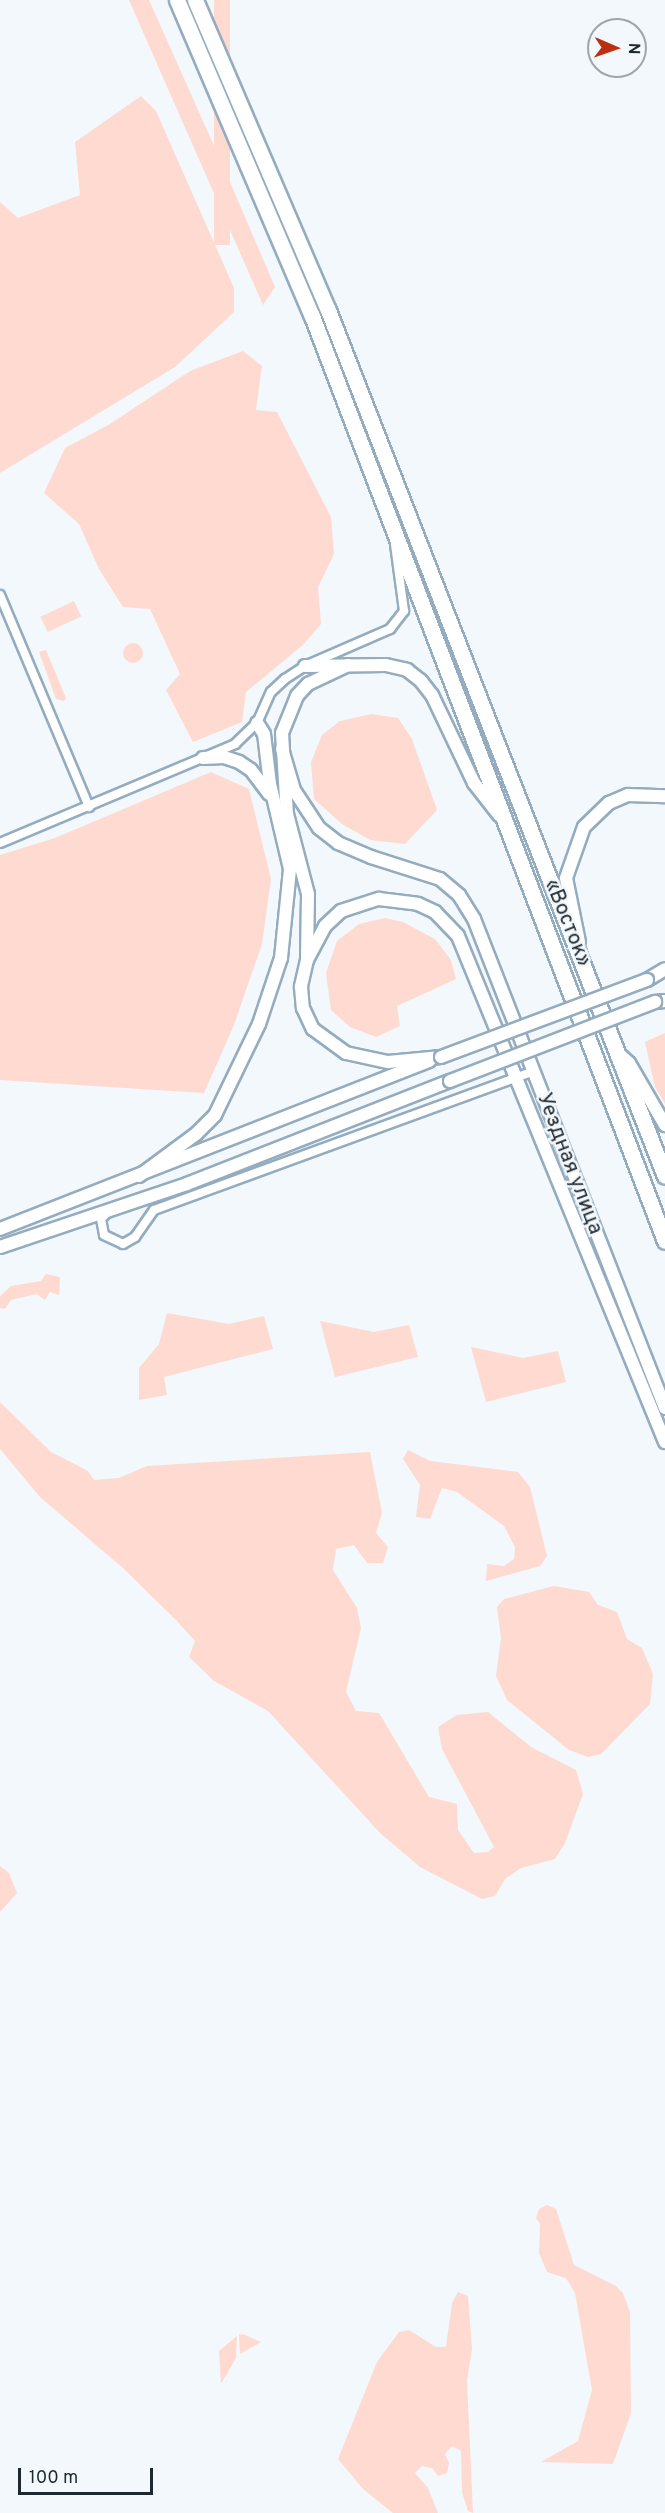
<!DOCTYPE html>
<meta charset="utf-8">
<style>
body{margin:0}
#map{position:relative;width:665px;height:2513px;overflow:hidden;background:#f3f8fc;font-family:Overpass,sans-serif}
div>[style]{position:absolute}
.green>*{inset:0;background:#fedad1;transform-origin:0 0}
.round{border-radius:50%}
.roads{filter:drop-shadow(2px 0 #94acbf) drop-shadow(-2px 0 #94acbf) drop-shadow(0 2px #94acbf) drop-shadow(0 -2px #94acbf)}
.street>*{height:8px;margin:-4px;padding:0 4px;transform-origin:4px;border-radius:4px;background:#fff}
.secondary>*{height:12px;margin:-6px;padding:0 6px;transform-origin:6px;border-radius:6px;background:#fff}
.highway>*{height:15px;margin:-7.5px;padding:0 7.5px;transform-origin:7.5px;border-radius:7.5px;background:#fff}
.bridges{filter:drop-shadow(2px 0 #94acbf) drop-shadow(-2px 0 #94acbf) drop-shadow(0 2px #94acbf) drop-shadow(0 -2px #94acbf)}
.secondary-bridge>*{height:12px;margin:-6px;padding:0 6px;transform-origin:6px;border-radius:6px;background:#fff}
span{translate:-50% -50%;white-space:nowrap;text-align:center;line-height:1.15;-webkit-text-stroke:5px #f3f8fc;paint-order:stroke}
.street-label{font-size:21px;color:#1e282f}
.north{position:absolute;left:587px;top:18px;width:60px;height:60px;box-sizing:border-box;background:#f3f8fc;border:2px solid #9ea5aa;border-radius:50%;rotate:92deg;font-size:16px;font-weight:700;line-height:24px;text-align:center;color:#1e282f}
.north::after{content:'';display:block;margin:auto;width:21px;height:27px;background:#ba3011;clip-path:polygon(50% 0,100% 100%,50% 72%,0 100%)}
.scale{position:absolute;left:18px;top:2468px;width:135px;height:27px;box-sizing:border-box;border:3px solid #1e282f;border-top:0;padding-left:8px;font-size:18px;line-height:21px;white-space:nowrap;color:#1e282f;-webkit-text-stroke:4px #f3f8fc;paint-order:stroke}
</style>
<div id="map">
<div class="green">
<div style="clip-path:polygon(129px 0,149px 0,227px 175px,275px 287px,263px 305px)"></div>
<div style="left:214px;top:0;width:16px;height:245px"></div>
<div style="clip-path:polygon(141px 96px,156px 111px,234px 288px,234px 312px,175px 367px,0 473px,0 202px,18px 218px,80px 195px,75px 142px)"></div>
<div style="clip-path:polygon(243px 351px,262px 366px,256px 410px,277px 412px,331px 517px,334px 554px,318px 587px,321px 624px,304px 644px,246px 692px,242px 722px,193px 742px,166px 690px,180px 674px,150px 609px,123px 607px,99px 569px,79px 524px,44px 493px,65px 448px,110px 424px,190px 371px)"></div>
<div style="left:74px;top:601px;width:17px;height:37px;rotate:65deg"></div>
<div class="round" style="left:123px;top:643px;width:20px;height:20px"></div>
<div style="clip-path:polygon(46px 650px,66px 698px,64px 701px,56px 699px,39px 652px)"></div>
<div style="clip-path:polygon(371px 714px,398px 718px,412px 739px,437px 810px,405px 844px,370px 840px,342px 824px,314px 799px,311px 762px,322px 735px,340px 721px)"></div>
<div style="clip-path:polygon(211px 772px,249px 789px,271px 879px,262px 944px,234px 1025px,204px 1093px,0 1080px,0 855px,55px 838px)"></div>
<div style="clip-path:polygon(385px 918px,403px 922px,435px 939px,451px 960px,456px 979px,397px 1006px,400px 1026px,376px 1037px,350px 1027px,331px 1010px,326px 973px,337px 941px,359px 924px)"></div>
<div style="clip-path:polygon(665px 1033px,665px 1104px,655px 1087px,645px 1042px)"></div>
<div style="clip-path:polygon(46px 1274px,60px 1277px,59px 1295px,50px 1292px,45px 1300px,37px 1294px,11px 1300px,5px 1309px,0 1308px,0 1296px,11px 1286px,41px 1281px)"></div>
<div style="clip-path:polygon(167px 1313px,229px 1324px,264px 1316px,273px 1349px,164px 1377px,167px 1395px,139px 1400px,139px 1368px,159px 1344px)"></div>
<div style="clip-path:polygon(320px 1321px,374px 1332px,409px 1325px,418px 1357px,335px 1377px)"></div>
<div style="clip-path:polygon(471px 1347px,523px 1358px,558px 1351px,566px 1382px,486px 1402px)"></div>
<div style="clip-path:polygon(0 1402px,51px 1452px,88px 1471px,94px 1480px,119px 1478px,147px 1466px,370px 1452px,382px 1513px,376px 1533px,388px 1547px,383px 1563px,367px 1563px,354px 1545px,336px 1549px,333px 1570px,357px 1608px,361px 1628px,346px 1692px,356px 1711px,379px 1713px,429px 1797px,457px 1804px,458px 1830px,474px 1853px,488px 1852px,494px 1847px,442px 1749px,438px 1727px,457px 1715px,488px 1712px,531px 1747px,576px 1770px,583px 1794px,565px 1843px,555px 1859px,521px 1868px,505px 1879px,495px 1896px,482px 1899px,420px 1867px,381px 1834px,268px 1711px,214px 1681px,189px 1657px,195px 1641px,176px 1620px,124px 1569px,40px 1497px,0 1449px)"></div>
<div style="clip-path:polygon(408px 1450px,430px 1461px,518px 1472px,530px 1487px,547px 1556px,540px 1566px,486px 1581px,487px 1564px,504px 1566px,514px 1559px,515px 1547px,504px 1526px,457px 1492px,442px 1488px,430px 1519px,416px 1517px,420px 1485px,403px 1459px)"></div>
<div style="clip-path:polygon(554px 1586px,589px 1592px,598px 1605px,617px 1612px,627px 1639px,642px 1648px,653px 1674px,650px 1704px,601px 1754px,588px 1757px,569px 1750px,507px 1700px,496px 1676px,501px 1638px,497px 1607px,504px 1599px)"></div>
<div style="clip-path:polygon(0 1866px,9px 1873px,17px 1893px,0 1912px)"></div>
<div style="clip-path:polygon(547px 2205px,556px 2209px,574px 2265px,616px 2286px,623px 2293px,630px 2312px,631px 2413px,613px 2464px,541px 2462px,578px 2441px,592px 2390px,575px 2293px,566px 2278px,547px 2272px,539px 2253px,540px 2224px,536px 2218px,539px 2209px)"></div>
<div style="clip-path:polygon(458px 2292px,468px 2296px,472px 2349px,467px 2381px,473px 2513px,468px 2511px,462px 2492px,461px 2451px,452px 2446px,445px 2454px,449px 2463px,447px 2473px,438px 2476px,432px 2468px,422px 2466px,415px 2473px,428px 2488px,438px 2513px,393px 2513px,363px 2489px,338px 2459px,377px 2362px,399px 2332px,409px 2330px,436px 2347px,446px 2347px,452px 2303px)"></div>
<div style="clip-path:polygon(239px 2334px,245px 2335px,261px 2342px,240px 2354px)"></div>
<div style="clip-path:polygon(237px 2336px,236px 2358px,221px 2384px,219px 2351px)"></div>
</div>
<div class="roads">
<div class="street">
<div style="left:0;top:595px;width:230px;rotate:67.2deg"></div>
<div style="left:0;top:843px;width:255px;rotate:-22.8deg"></div>
<div style="left:235px;top:744px;width:30px;rotate:-44deg"></div>
<div style="left:257px;top:723px;width:34px;rotate:-66deg"></div>
<div style="left:271px;top:692px;width:19px;rotate:-43deg"></div>
<div style="left:285px;top:679px;width:24px;rotate:-33deg"></div>
<div style="left:305px;top:666px;width:93px;rotate:-23.5deg"></div>
<div style="left:390px;top:629px;width:23px;rotate:-52deg"></div>
<div style="left:404px;top:611px;width:68px;rotate:-97.7deg"></div>
<div style="left:109px;top:1211px;width:11px;rotate:135deg"></div>
<div style="left:101px;top:1219px;width:16px;rotate:79deg"></div>
<div style="left:104px;top:1235px;width:21px;rotate:25deg"></div>
<div style="left:123px;top:1244px;width:14px;rotate:-30deg"></div>
<div style="left:135px;top:1237px;width:33px;rotate:-55deg"></div>
<div style="left:154px;top:1210px;width:404px;rotate:-20.1deg"></div>
</div>
<div class="secondary">
<div style="left:348px;top:665px;width:44px;rotate:154.6deg"></div>
<div style="left:308px;top:684px;width:16px;rotate:133deg"></div>
<div style="left:297px;top:696px;width:40px;rotate:112deg"></div>
<div style="left:282px;top:733px;width:81px;rotate:86.5deg"></div>
<div style="left:287px;top:814px;width:83px;rotate:75.3deg"></div>
<div style="left:308px;top:894px;width:66px;rotate:90.9deg"></div>
<div style="left:307px;top:960px;width:28px;rotate:103deg"></div>
<div style="left:301px;top:987px;width:21px;rotate:85deg"></div>
<div style="left:303px;top:1008px;width:23px;rotate:65deg"></div>
<div style="left:313px;top:1029px;width:41px;rotate:36deg"></div>
<div style="left:346px;top:1053px;width:43px;rotate:12.1deg"></div>
<div style="left:388px;top:1062px;width:53px;rotate:-5.4deg"></div>
<div style="left:305px;top:666px;width:81px;rotate:-0.7deg"></div>
<div style="left:386px;top:665px;width:22px;rotate:13deg"></div>
<div style="left:407px;top:670px;width:18px;rotate:38deg"></div>
<div style="left:421px;top:681px;width:18px;rotate:52deg"></div>
<div style="left:432px;top:695px;width:98px;rotate:64.5deg"></div>
<div style="left:474px;top:783px;width:41px;rotate:52deg"></div>
<div style="left:282px;top:749px;width:43px;rotate:73.7deg"></div>
<div style="left:294px;top:790px;width:45px;rotate:56.7deg"></div>
<div style="left:319px;top:828px;width:24px;rotate:38deg"></div>
<div style="left:338px;top:843px;width:36px;rotate:23deg"></div>
<div style="left:371px;top:857px;width:72px;rotate:17.7deg"></div>
<div style="left:440px;top:879px;width:25px;rotate:40deg"></div>
<div style="left:459px;top:895px;width:28px;rotate:58deg"></div>
<div style="left:474px;top:919px;width:525px;rotate:68.66deg"></div>
<div style="left:203px;top:758px;width:21px;rotate:-3deg"></div>
<div style="left:224px;top:757px;width:16px;rotate:18deg"></div>
<div style="left:239px;top:762px;width:14px;rotate:34deg"></div>
<div style="left:251px;top:770px;width:30px;rotate:53deg"></div>
<div style="left:579px;top:942px;width:65px;rotate:-101.5deg"></div>
<div style="left:566px;top:878px;width:54px;rotate:-70.6deg"></div>
<div style="left:584px;top:827px;width:35px;rotate:-44deg"></div>
<div style="left:609px;top:803px;width:21px;rotate:-23deg"></div>
<div style="left:628px;top:795px;width:37px;rotate:2deg"></div>
<div style="left:307px;top:960px;width:38px;rotate:-62deg"></div>
<div style="left:325px;top:926px;width:22px;rotate:-43deg"></div>
<div style="left:341px;top:911px;width:40px;rotate:-18deg"></div>
<div style="left:379px;top:899px;width:39px;rotate:7deg"></div>
<div style="left:418px;top:904px;width:19px;rotate:25deg"></div>
<div style="left:435px;top:912px;width:33px;rotate:46deg"></div>
<div style="left:458px;top:936px;width:547px;rotate:67.75deg"></div>
<div style="left:647px;top:980px;width:21px;rotate:-31deg"></div>
<div style="left:655px;top:1002px;width:10px;rotate:-6deg"></div>
<div style="left:619px;top:1054px;width:13px;rotate:42deg"></div>
<div style="left:629px;top:1063px;width:72px;rotate:59.9deg"></div>
<div style="left:139px;top:1176px;width:71px;rotate:-36.4deg"></div>
<div style="left:196px;top:1134px;width:27px;rotate:-45deg"></div>
<div style="left:215px;top:1115px;width:101px;rotate:-64.2deg"></div>
<div style="left:259px;top:1024px;width:70px;rotate:-71.6deg"></div>
<div style="left:281px;top:958px;width:89px;rotate:-84.2deg"></div>
<div style="left:290px;top:869px;width:87px;rotate:-103.2deg"></div>
<div style="left:270px;top:784px;width:50px;rotate:-96.8deg"></div>
<div style="left:264px;top:734px;width:13px;rotate:-122deg"></div>
<div style="left:0;top:1229px;width:461px;rotate:-21.4deg"></div>
<div style="left:0;top:1247px;width:197px;rotate:-18.6deg"></div>
<div style="left:187px;top:1184px;width:282px;rotate:-21.4deg"></div>
</div>
<div class="highway">
<div style="left:177px;top:0;width:344px;rotate:66.9deg"></div>
<div style="left:312px;top:316px;width:990px;rotate:69.11deg"></div>
<div style="left:195px;top:0;width:337px;rotate:66.8deg"></div>
<div style="left:328px;top:310px;width:929px;rotate:68.74deg"></div>
</div>
</div>
<div class="bridges">
<div class="secondary-bridge">
<div style="left:441px;top:1057px;width:220px;rotate:-20.5deg"></div>
<div style="left:450px;top:1081px;width:220px;rotate:-21.1deg"></div>
</div>
</div>
<div class="street-label">
<span style="left:567px;top:923px;rotate:68deg">«Восток»</span>
<span style="left:569px;top:1164px;rotate:69deg">Уездная улица</span>
</div>
<div class="north">N</div>
<div class="scale">100 m</div>
</div>
